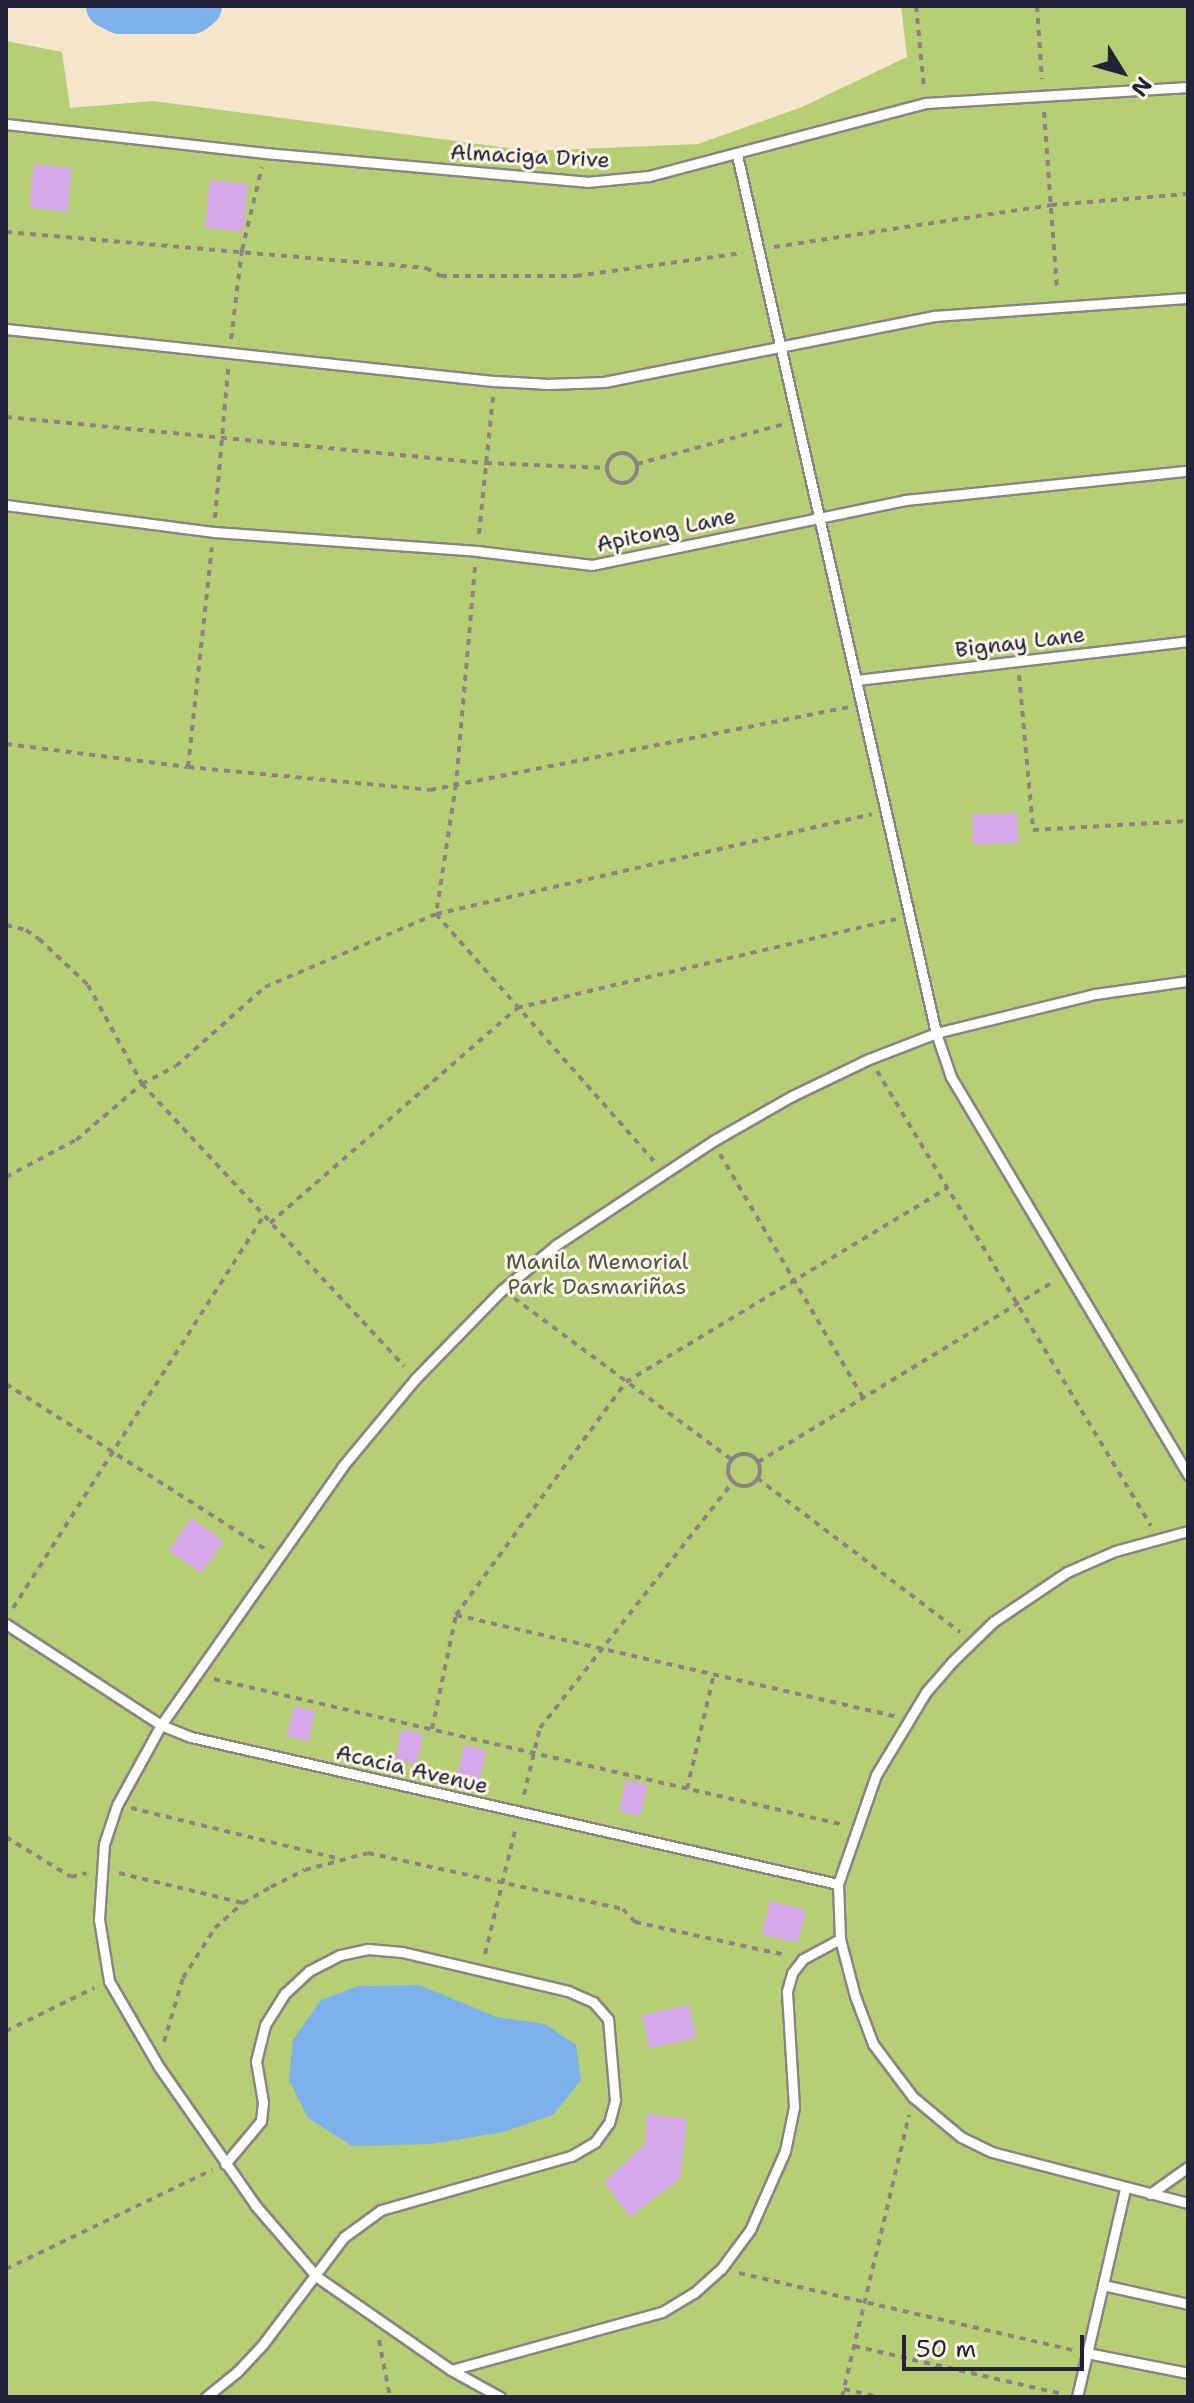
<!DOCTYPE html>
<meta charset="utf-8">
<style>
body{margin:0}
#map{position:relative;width:1194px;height:2403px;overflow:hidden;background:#f5e5ca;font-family:"Shantell Sans",sans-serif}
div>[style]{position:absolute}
.green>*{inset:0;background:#b6cf74}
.water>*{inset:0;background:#7db1eb}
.river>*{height:44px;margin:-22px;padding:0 22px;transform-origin:22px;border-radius:22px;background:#7db1eb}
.building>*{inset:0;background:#d4a7e8;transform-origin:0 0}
.path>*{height:4px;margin-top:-2px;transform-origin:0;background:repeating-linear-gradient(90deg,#8c8482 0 6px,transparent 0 12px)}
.path>.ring{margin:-2px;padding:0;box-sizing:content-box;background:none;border:4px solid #8c8482;border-radius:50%}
.roads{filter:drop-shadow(2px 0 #8c8482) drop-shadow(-2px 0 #8c8482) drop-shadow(0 2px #8c8482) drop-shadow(0 -2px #8c8482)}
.lane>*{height:9px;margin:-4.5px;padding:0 4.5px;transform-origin:4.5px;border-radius:4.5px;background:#fff}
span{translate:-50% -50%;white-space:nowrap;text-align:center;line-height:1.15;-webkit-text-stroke:6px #fcf5e5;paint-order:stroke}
.street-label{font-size:22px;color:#22223b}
.park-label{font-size:22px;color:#4e564c}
.frame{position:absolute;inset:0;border:8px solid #22223b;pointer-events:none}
.north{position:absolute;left:1082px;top:32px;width:80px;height:80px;-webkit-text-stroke:6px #fcf5e5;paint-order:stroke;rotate:127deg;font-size:22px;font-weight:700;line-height:32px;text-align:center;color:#22223b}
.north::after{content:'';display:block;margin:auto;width:28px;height:36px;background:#22223b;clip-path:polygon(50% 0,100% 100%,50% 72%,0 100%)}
.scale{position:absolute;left:902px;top:2335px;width:182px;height:36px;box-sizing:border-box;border:4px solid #22223b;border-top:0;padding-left:10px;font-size:24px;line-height:28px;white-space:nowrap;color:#22223b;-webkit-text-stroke:6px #fcf5e5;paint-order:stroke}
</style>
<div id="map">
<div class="green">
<div style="clip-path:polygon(901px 6px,1188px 6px,1188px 2397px,6px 2397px,6px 41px,62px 52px,70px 108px,153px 101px,531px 151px,698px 144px,802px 107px,907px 57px)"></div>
</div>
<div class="water">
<div style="clip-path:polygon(419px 1985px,497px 2017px,545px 2024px,576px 2045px,581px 2080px,553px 2115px,503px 2132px,431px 2144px,352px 2146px,308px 2118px,289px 2080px,293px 2040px,321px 2000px,358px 1986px)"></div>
</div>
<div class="river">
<div style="left:108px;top:6px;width:13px;rotate:27deg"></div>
<div style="left:120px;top:12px;width:72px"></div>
<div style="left:192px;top:12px;width:10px;rotate:-37deg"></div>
</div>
<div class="building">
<div style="left:34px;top:164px;width:38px;height:44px;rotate:6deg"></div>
<div style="left:210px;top:180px;width:38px;height:48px;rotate:6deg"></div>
<div style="left:1017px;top:813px;width:30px;height:45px;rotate:88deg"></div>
<div style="left:191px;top:1518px;width:40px;height:39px;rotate:35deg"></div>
<div style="left:294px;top:1706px;width:22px;height:31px;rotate:13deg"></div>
<div style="left:402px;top:1729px;width:22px;height:31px;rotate:13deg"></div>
<div style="left:464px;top:1745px;width:23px;height:31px;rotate:13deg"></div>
<div style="left:626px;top:1780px;width:22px;height:32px;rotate:13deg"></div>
<div style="left:770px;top:1901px;width:37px;height:34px;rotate:14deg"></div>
<div style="left:689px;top:2005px;width:34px;height:48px;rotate:78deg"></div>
<div style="clip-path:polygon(647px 2114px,687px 2119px,680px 2179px,630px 2217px,604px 2182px,645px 2144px)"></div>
</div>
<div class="path">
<div style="left:916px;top:6px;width:81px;rotate:84.4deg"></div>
<div style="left:1037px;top:6px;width:73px;rotate:86.1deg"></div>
<div style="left:1044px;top:112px;width:179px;rotate:85.8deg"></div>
<div style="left:6px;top:232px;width:422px;rotate:4.9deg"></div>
<div style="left:426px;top:268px;width:17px;rotate:28deg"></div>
<div style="left:441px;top:276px;width:135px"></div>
<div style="left:576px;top:276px;width:168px;rotate:-7.9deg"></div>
<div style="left:774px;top:247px;width:280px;rotate:-8.6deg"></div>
<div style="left:1051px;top:205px;width:137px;rotate:-4.6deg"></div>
<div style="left:231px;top:339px;width:90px;rotate:-83deg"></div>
<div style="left:242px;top:250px;width:85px;rotate:-76.5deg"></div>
<div style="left:6px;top:417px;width:482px;rotate:5.5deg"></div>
<div style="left:486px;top:463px;width:121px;rotate:2.4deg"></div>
<div class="ring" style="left:607px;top:453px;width:26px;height:26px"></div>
<div style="left:637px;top:464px;width:152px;rotate:-15.2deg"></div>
<div style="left:215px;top:518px;width:151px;rotate:-85deg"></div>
<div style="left:479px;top:534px;width:139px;rotate:-84.2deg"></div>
<div style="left:475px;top:567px;width:218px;rotate:95deg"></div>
<div style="left:456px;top:784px;width:132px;rotate:98.7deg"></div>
<div style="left:436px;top:914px;width:329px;rotate:48.6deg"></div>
<div style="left:1019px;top:675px;width:156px;rotate:84.8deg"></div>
<div style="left:1033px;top:830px;width:155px;rotate:-3.3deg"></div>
<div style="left:6px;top:744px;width:183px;rotate:7.2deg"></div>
<div style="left:188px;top:767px;width:243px;rotate:5.4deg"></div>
<div style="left:430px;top:790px;width:426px;rotate:-11.2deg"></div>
<div style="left:188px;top:767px;width:221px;rotate:-83.8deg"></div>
<div style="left:6px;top:925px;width:21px;rotate:14deg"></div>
<div style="left:26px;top:930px;width:16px;rotate:35deg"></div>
<div style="left:39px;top:939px;width:67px;rotate:43.2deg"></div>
<div style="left:88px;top:985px;width:113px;rotate:61.4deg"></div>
<div style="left:142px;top:1084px;width:385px;rotate:47.1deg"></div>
<div style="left:877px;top:1071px;width:531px;rotate:58.94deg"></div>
<div style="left:720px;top:1154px;width:283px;rotate:59.6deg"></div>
<div style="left:6px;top:1177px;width:79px;rotate:-27.9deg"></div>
<div style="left:76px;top:1140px;width:87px;rotate:-40.3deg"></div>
<div style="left:142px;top:1084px;width:38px;rotate:-28deg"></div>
<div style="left:176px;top:1066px;width:119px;rotate:-41.6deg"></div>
<div style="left:265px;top:987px;width:186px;rotate:-23.1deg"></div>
<div style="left:436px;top:914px;width:447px;rotate:-12.9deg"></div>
<div style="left:270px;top:1223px;width:327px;rotate:-41deg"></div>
<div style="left:517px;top:1008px;width:389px;rotate:-13.2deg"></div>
<div style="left:514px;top:1298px;width:272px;rotate:36.6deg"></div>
<div style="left:6px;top:1384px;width:309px;rotate:32.5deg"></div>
<div class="ring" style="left:728px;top:1454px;width:28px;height:28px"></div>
<div style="left:758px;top:1462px;width:347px;rotate:-31.4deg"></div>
<div style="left:757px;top:1478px;width:255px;rotate:37.2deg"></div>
<div style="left:13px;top:1608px;width:465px;rotate:-57.4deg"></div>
<div style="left:456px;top:1615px;width:450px;rotate:13deg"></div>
<div style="left:214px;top:1679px;width:643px;rotate:13.04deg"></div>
<div style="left:432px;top:1729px;width:116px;rotate:-78.1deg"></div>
<div style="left:456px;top:1615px;width:288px;rotate:-53.9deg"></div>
<div style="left:626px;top:1382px;width:375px;rotate:-31.1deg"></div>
<div style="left:687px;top:1789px;width:118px;rotate:-76.8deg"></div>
<div style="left:524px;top:1795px;width:69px;rotate:-76.6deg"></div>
<div style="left:540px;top:1728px;width:313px;rotate:-51.9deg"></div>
<div style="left:131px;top:1808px;width:215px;rotate:13.7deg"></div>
<div style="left:6px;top:1837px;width:76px;rotate:31.6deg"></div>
<div style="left:71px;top:1877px;width:16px;rotate:-14deg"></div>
<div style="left:119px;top:1873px;width:128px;rotate:13.6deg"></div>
<div style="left:485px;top:1954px;width:131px;rotate:-76.3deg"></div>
<div style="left:6px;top:2031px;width:98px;rotate:-26deg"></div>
<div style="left:164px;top:2042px;width:67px;rotate:-73.5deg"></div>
<div style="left:183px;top:1978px;width:59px;rotate:-57.4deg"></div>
<div style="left:215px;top:1928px;width:38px;rotate:-42deg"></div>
<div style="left:243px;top:1903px;width:32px;rotate:-30deg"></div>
<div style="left:271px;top:1887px;width:38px;rotate:-27deg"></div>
<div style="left:305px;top:1870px;width:65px;rotate:-15.1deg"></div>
<div style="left:368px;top:1853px;width:261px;rotate:12.4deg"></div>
<div style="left:623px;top:1909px;width:18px;rotate:47deg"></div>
<div style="left:635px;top:1922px;width:154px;rotate:12.4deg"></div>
<div style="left:6px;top:2269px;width:229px;rotate:-25.7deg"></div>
<div style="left:739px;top:2273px;width:343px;rotate:13deg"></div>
<div style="left:379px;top:2340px;width:58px;rotate:79.1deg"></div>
<div style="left:854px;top:2346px;width:213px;rotate:13deg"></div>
<div style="left:844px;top:2389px;width:36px;rotate:13deg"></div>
<div style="left:842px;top:2397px;width:290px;rotate:-76.6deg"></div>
</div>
<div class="roads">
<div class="lane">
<div style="left:6px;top:124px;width:261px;rotate:6.4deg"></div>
<div style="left:265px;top:153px;width:323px;rotate:5.1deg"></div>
<div style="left:587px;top:182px;width:62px;rotate:-5.5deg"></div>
<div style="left:649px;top:176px;width:286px;rotate:-14.8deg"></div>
<div style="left:926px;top:103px;width:262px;rotate:-3.5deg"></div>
<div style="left:737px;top:155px;width:900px;rotate:77.23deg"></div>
<div style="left:936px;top:1033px;width:46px;rotate:71.2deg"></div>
<div style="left:951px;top:1077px;width:463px;rotate:59.2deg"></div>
<div style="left:6px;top:329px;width:492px;rotate:6.1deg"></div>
<div style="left:495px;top:381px;width:53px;rotate:3.2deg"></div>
<div style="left:548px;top:384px;width:56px;rotate:-2deg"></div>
<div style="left:604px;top:382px;width:338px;rotate:-11.3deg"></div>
<div style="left:935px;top:316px;width:254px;rotate:-4.1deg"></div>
<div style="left:6px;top:505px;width:210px;rotate:7.4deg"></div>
<div style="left:214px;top:532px;width:264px;rotate:4.1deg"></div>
<div style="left:477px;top:551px;width:116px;rotate:6.9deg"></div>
<div style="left:592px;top:565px;width:320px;rotate:-11.7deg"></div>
<div style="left:905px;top:500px;width:284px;rotate:-5.9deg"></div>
<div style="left:857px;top:680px;width:333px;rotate:-6.7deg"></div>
<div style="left:1188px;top:1531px;width:76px;rotate:164.7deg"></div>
<div style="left:1115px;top:1551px;width:52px;rotate:156.4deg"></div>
<div style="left:1067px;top:1572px;width:89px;rotate:146deg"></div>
<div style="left:993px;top:1622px;width:57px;rotate:135.7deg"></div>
<div style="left:952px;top:1662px;width:40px;rotate:131deg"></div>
<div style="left:926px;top:1692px;width:97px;rotate:121.1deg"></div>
<div style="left:876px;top:1775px;width:115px;rotate:109.2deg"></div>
<div style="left:838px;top:1884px;width:55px;rotate:87.9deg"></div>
<div style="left:840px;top:1939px;width:59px;rotate:75.3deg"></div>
<div style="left:855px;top:1996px;width:51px;rotate:69.4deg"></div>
<div style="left:873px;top:2044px;width:66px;rotate:53deg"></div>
<div style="left:913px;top:2097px;width:62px;rotate:39.8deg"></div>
<div style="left:961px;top:2137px;width:34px;rotate:26deg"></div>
<div style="left:992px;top:2152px;width:203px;rotate:14.6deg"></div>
<div style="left:6px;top:1624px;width:185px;rotate:33.1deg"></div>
<div style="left:161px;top:1725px;width:32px;rotate:22deg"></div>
<div style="left:191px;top:1737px;width:663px;rotate:12.8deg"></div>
<div style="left:1150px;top:2194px;width:47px;rotate:-35.4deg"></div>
<div style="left:1103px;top:2285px;width:87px;rotate:12.6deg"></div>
<div style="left:1087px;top:2353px;width:103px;rotate:11.2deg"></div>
<div style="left:451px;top:2370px;width:219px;rotate:-15.4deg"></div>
<div style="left:662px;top:2312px;width:37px;rotate:-31deg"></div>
<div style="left:694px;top:2293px;width:36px;rotate:-42deg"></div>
<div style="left:721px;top:2269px;width:49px;rotate:-53.4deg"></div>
<div style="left:750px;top:2230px;width:86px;rotate:-66.1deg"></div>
<div style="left:785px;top:2151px;width:45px;rotate:-78.4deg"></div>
<div style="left:794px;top:2107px;width:116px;rotate:-93.5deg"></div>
<div style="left:787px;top:1991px;width:19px;rotate:-74deg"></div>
<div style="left:792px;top:1973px;width:18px;rotate:-52deg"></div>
<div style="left:803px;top:1959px;width:42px;rotate:-28.4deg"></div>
<div style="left:206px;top:2397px;width:40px;rotate:-39deg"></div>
<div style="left:237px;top:2372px;width:38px;rotate:-47deg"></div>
<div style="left:263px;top:2344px;width:134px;rotate:-52.9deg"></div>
<div style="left:344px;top:2237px;width:46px;rotate:-36.1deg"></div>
<div style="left:381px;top:2210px;width:198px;rotate:-15.9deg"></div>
<div style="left:571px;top:2156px;width:28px;rotate:-30deg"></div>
<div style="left:595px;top:2142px;width:24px;rotate:-54deg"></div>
<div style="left:609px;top:2123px;width:24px;rotate:-75deg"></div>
<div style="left:615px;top:2100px;width:81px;rotate:-94.9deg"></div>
<div style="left:608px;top:2019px;width:23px;rotate:-131deg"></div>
<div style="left:593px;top:2002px;width:27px;rotate:-156deg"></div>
<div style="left:568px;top:1991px;width:171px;rotate:-166.8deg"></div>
<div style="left:402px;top:1952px;width:34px;rotate:-175deg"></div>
<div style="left:368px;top:1949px;width:29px;rotate:168deg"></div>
<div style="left:340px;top:1955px;width:35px;rotate:153deg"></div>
<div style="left:309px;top:1971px;width:33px;rotate:137deg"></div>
<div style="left:285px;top:1993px;width:38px;rotate:122deg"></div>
<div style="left:265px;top:2025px;width:37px;rotate:104deg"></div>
<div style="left:256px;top:2061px;width:42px;rotate:80.3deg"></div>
<div style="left:263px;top:2102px;width:19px;rotate:96deg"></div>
<div style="left:261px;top:2121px;width:56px;rotate:129.9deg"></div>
<div style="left:500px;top:2397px;width:56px;rotate:-151.1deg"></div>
<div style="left:451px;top:2370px;width:163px;rotate:-145.2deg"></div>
<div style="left:317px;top:2277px;width:94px;rotate:-130.7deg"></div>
<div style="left:256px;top:2206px;width:169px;rotate:-124.9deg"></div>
<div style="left:159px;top:2067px;width:99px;rotate:-120.2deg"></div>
<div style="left:109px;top:1981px;width:63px;rotate:-99.2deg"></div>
<div style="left:99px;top:1919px;width:75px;rotate:-86.2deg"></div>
<div style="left:104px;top:1844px;width:41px;rotate:-71.6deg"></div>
<div style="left:117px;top:1805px;width:91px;rotate:-61.2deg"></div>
<div style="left:161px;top:1725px;width:315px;rotate:-54.9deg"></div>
<div style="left:342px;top:1467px;width:114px;rotate:-50.3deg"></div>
<div style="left:415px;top:1379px;width:124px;rotate:-45.7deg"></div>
<div style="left:502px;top:1290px;width:70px;rotate:-39.8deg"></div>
<div style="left:556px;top:1245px;width:188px;rotate:-33.5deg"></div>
<div style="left:713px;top:1141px;width:91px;rotate:-29.7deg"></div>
<div style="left:792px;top:1096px;width:85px;rotate:-25.7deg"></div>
<div style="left:869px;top:1059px;width:72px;rotate:-21.2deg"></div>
<div style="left:936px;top:1033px;width:164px;rotate:-13.8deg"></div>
<div style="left:1095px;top:994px;width:94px;rotate:-8deg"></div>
<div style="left:1077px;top:2397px;width:213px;rotate:-77deg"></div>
</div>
</div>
<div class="street-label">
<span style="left:530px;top:156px;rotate:3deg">Almaciga Drive</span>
<span style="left:666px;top:530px;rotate:-12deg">Apitong Lane</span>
<span style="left:1020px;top:642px;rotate:-7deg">Bignay Lane</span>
<span style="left:412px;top:1769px;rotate:13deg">Acacia Avenue</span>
</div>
<div class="park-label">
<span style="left:597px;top:1274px">Manila Memorial<br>Park Dasmariñas</span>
</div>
<div class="frame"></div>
<div class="north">N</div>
<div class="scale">50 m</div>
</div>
